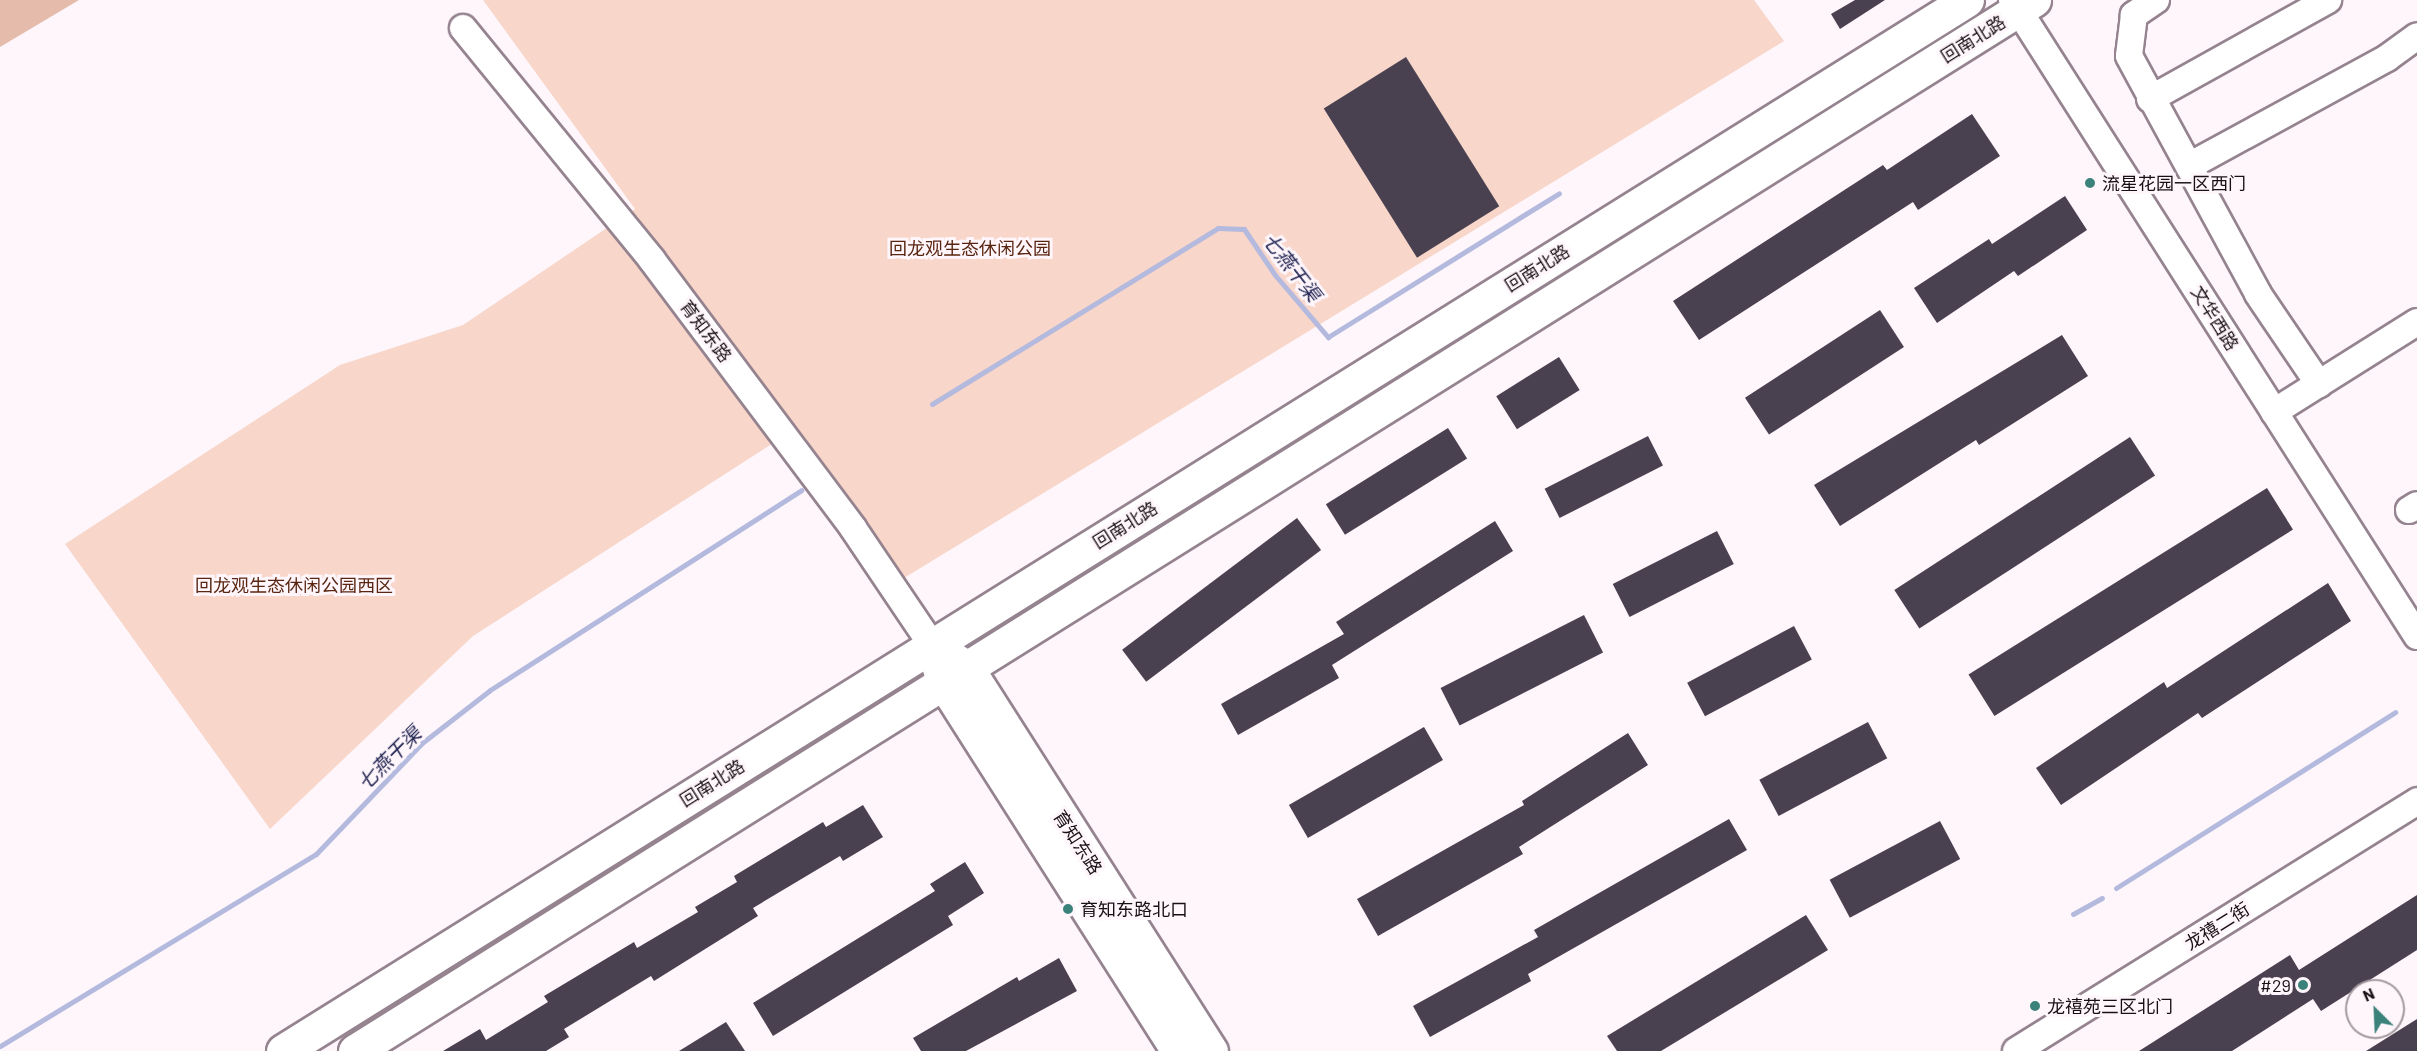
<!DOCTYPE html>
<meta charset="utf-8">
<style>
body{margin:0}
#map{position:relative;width:2417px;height:1051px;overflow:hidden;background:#fef6fb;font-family:Barlow,"Noto Sans SC",sans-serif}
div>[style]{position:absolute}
.green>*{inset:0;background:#f8d6ca}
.forest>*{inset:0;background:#e5bbac}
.stream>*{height:5px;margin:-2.5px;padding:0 2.5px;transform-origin:2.5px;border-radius:2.5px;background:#b4b9de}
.building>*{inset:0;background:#494150;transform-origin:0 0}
.roads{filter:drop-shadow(2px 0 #95838f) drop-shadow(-2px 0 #95838f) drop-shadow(0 2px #95838f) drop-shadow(0 -2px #95838f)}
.minor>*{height:26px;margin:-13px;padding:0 13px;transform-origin:13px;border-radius:13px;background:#fff}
.major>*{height:33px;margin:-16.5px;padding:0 16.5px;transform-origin:16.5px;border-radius:16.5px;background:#fff}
.dots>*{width:16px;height:16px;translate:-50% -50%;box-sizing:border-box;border:3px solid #fef6fb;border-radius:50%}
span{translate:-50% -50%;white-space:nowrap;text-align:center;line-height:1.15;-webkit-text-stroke:6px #fef6fb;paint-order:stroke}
.street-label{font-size:18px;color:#171014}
.poi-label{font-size:18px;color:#171014}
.left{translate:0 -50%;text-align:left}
.right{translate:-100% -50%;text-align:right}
.park-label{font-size:18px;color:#592510}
.water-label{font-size:20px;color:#252755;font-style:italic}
.north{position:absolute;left:2345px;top:979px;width:60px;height:60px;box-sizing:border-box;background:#fef6fb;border:2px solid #a29a9f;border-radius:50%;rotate:336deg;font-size:16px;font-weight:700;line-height:24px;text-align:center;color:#171014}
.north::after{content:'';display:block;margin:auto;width:21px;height:27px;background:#3b827b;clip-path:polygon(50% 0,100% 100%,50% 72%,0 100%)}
</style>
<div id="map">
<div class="green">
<div style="clip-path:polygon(483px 0,1754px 0,1784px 41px,904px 578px,795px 429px,473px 636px,270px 829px,65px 544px,340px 365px,463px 325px,635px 209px)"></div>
</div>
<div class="forest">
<div style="clip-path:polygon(0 0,79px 0,0 47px)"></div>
</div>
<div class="stream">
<div style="left:932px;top:404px;width:336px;rotate:-31.6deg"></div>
<div style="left:1218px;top:228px;width:26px;rotate:2deg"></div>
<div style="left:1244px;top:229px;width:55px;rotate:56deg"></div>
<div style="left:1275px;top:275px;width:82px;rotate:49.5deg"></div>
<div style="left:1328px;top:337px;width:272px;rotate:-31.9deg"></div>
<div style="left:2116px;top:888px;width:330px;rotate:-32.2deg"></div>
<div style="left:2073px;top:914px;width:33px;rotate:-29deg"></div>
<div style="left:0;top:1046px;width:370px;rotate:-31.3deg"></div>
<div style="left:316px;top:854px;width:153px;rotate:-46.3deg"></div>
<div style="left:422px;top:743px;width:86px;rotate:-37.9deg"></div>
<div style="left:490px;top:690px;width:370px;rotate:-32.7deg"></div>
</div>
<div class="building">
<div style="clip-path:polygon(1855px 0,1885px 0,1840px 29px,1831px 14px)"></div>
<div style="left:1406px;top:57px;width:176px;height:97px;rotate:58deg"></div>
<div style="clip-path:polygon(1972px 114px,2000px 156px,1918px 210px,1913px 202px,1699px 340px,1673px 301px,1883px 165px,1887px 170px)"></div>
<div style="clip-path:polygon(2065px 196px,2087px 230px,2018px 276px,2014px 271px,1937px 323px,1914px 288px,1989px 239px,1992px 244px)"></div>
<div style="left:1880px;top:310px;width:44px;height:161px;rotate:57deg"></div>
<div style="clip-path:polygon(2062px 335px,2088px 376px,1979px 445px,1976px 440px,1840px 526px,1814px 485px)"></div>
<div style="left:1559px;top:357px;width:39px;height:74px;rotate:58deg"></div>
<div style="left:1448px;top:428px;width:36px;height:144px;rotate:58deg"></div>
<div style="left:1648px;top:436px;width:33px;height:116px;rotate:63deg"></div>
<div style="left:2130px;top:437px;width:46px;height:281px;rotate:57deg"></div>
<div style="left:2267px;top:488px;width:49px;height:352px;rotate:58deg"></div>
<div style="left:1297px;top:518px;width:40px;height:219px;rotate:53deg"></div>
<div style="clip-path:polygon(1495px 521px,1513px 551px,1332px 665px,1339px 678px,1238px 735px,1221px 704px,1344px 634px,1336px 622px)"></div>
<div style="left:1717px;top:531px;width:37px;height:117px;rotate:63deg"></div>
<div style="clip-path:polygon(2328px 583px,2351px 621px,2202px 718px,2198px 713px,2061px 805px,2036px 768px,2164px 682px,2167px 688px)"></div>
<div style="left:1584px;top:615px;width:42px;height:161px;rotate:63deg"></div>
<div style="left:1794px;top:626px;width:38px;height:121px;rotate:62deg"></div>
<div style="left:1868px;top:722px;width:41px;height:123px;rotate:62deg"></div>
<div style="left:1424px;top:727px;width:38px;height:156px;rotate:60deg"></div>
<div style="clip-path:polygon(1628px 733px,1648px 765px,1519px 847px,1523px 854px,1378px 936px,1357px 899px,1524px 805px,1522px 801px)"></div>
<div style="clip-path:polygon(863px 805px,883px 837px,843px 861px,840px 856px,753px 908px,758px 916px,654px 981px,651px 976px,564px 1029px,569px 1037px,546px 1051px,443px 1051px,480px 1029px,486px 1040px,548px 1002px,544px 996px,634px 942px,637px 948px,698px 912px,695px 907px,737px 882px,734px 876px,823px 822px,826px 827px)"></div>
<div style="clip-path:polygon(1729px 819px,1747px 850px,1528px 974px,1531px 981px,1430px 1037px,1413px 1006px,1538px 937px,1534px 930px)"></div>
<div style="left:1940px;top:821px;width:43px;height:125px;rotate:62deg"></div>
<div style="clip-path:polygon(965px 862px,984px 893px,948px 916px,953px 925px,773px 1036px,753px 1003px,935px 891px,930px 884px)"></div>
<div style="clip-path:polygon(2417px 895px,2417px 950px,2321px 1011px,2313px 999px,2232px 1051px,2139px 1051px,2290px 955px,2299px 970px)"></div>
<div style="clip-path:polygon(1806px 915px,1828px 950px,1661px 1051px,1617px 1051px,1607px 1036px)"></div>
<div style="clip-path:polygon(1059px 958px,1077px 991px,966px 1051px,921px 1051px,913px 1038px,1017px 977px,1019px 981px)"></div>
<div style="clip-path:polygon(2417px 1019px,2417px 1051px,2366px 1051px)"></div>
<div style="clip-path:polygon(726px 1022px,745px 1051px,679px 1051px)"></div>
</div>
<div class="roads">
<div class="minor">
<div style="left:2012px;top:0;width:754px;rotate:57.51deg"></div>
<div style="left:2156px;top:0;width:27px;rotate:146deg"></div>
<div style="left:2134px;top:15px;width:41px;rotate:97deg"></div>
<div style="left:2129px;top:56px;width:271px;rotate:61.5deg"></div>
<div style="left:2258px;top:294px;width:109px;rotate:55.9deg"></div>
<div style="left:463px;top:28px;width:299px;rotate:50.8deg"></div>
<div style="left:652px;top:260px;width:335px;rotate:53.1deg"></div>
<div style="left:853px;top:528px;width:141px;rotate:56deg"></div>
<div style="left:2150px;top:99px;width:204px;rotate:-29.1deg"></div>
<div style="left:2189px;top:166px;width:226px;rotate:-28.6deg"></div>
<div style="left:2387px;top:58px;width:37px;rotate:-36deg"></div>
<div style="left:2274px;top:412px;width:169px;rotate:-32.2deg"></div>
<div style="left:2409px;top:510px;width:9px;rotate:-32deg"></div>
<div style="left:2016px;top:1051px;width:473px;rotate:-31.9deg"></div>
</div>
<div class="major">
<div style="left:949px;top:656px;width:22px;rotate:34deg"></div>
<div style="left:967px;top:668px;width:454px;rotate:57.5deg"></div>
<div style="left:937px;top:661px;width:22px;rotate:74deg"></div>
<div style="left:943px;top:682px;width:437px;rotate:57.5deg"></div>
<div style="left:283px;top:1051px;width:1985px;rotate:-31.97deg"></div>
<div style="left:355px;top:1051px;width:1981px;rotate:-32.05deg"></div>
</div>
</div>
<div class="dots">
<div style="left:2090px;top:183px;background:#3b827b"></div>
<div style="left:1068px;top:909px;background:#3b827b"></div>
<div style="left:2303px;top:985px;background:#3b827b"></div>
<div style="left:2035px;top:1006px;background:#3b827b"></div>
</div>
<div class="street-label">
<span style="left:1973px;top:39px;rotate:-32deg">回南北路</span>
<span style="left:1537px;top:268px;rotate:-32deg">回南北路</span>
<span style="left:2215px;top:318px;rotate:58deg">文华西路</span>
<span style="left:706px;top:331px;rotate:53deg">育知东路</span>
<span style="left:1125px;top:525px;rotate:-32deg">回南北路</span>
<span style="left:712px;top:783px;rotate:-32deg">回南北路</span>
<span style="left:1078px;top:842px;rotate:57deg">育知东路</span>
<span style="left:2217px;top:926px;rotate:-32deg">龙禧二街</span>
</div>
<div class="poi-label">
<span class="left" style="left:2102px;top:183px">流星花园一区西门</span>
<span class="left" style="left:1080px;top:909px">育知东路北口</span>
<span class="right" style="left:2291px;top:985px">#29</span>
<span class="left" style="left:2047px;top:1006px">龙禧苑三区北门</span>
</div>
<div class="park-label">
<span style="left:970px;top:248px">回龙观生态休闲公园</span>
<span style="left:294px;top:585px">回龙观生态休闲公园西区</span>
</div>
<div class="water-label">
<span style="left:1292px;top:267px;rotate:52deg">七燕干渠</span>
<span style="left:389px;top:758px;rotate:-45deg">七燕干渠</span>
</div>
<div class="north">N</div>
</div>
